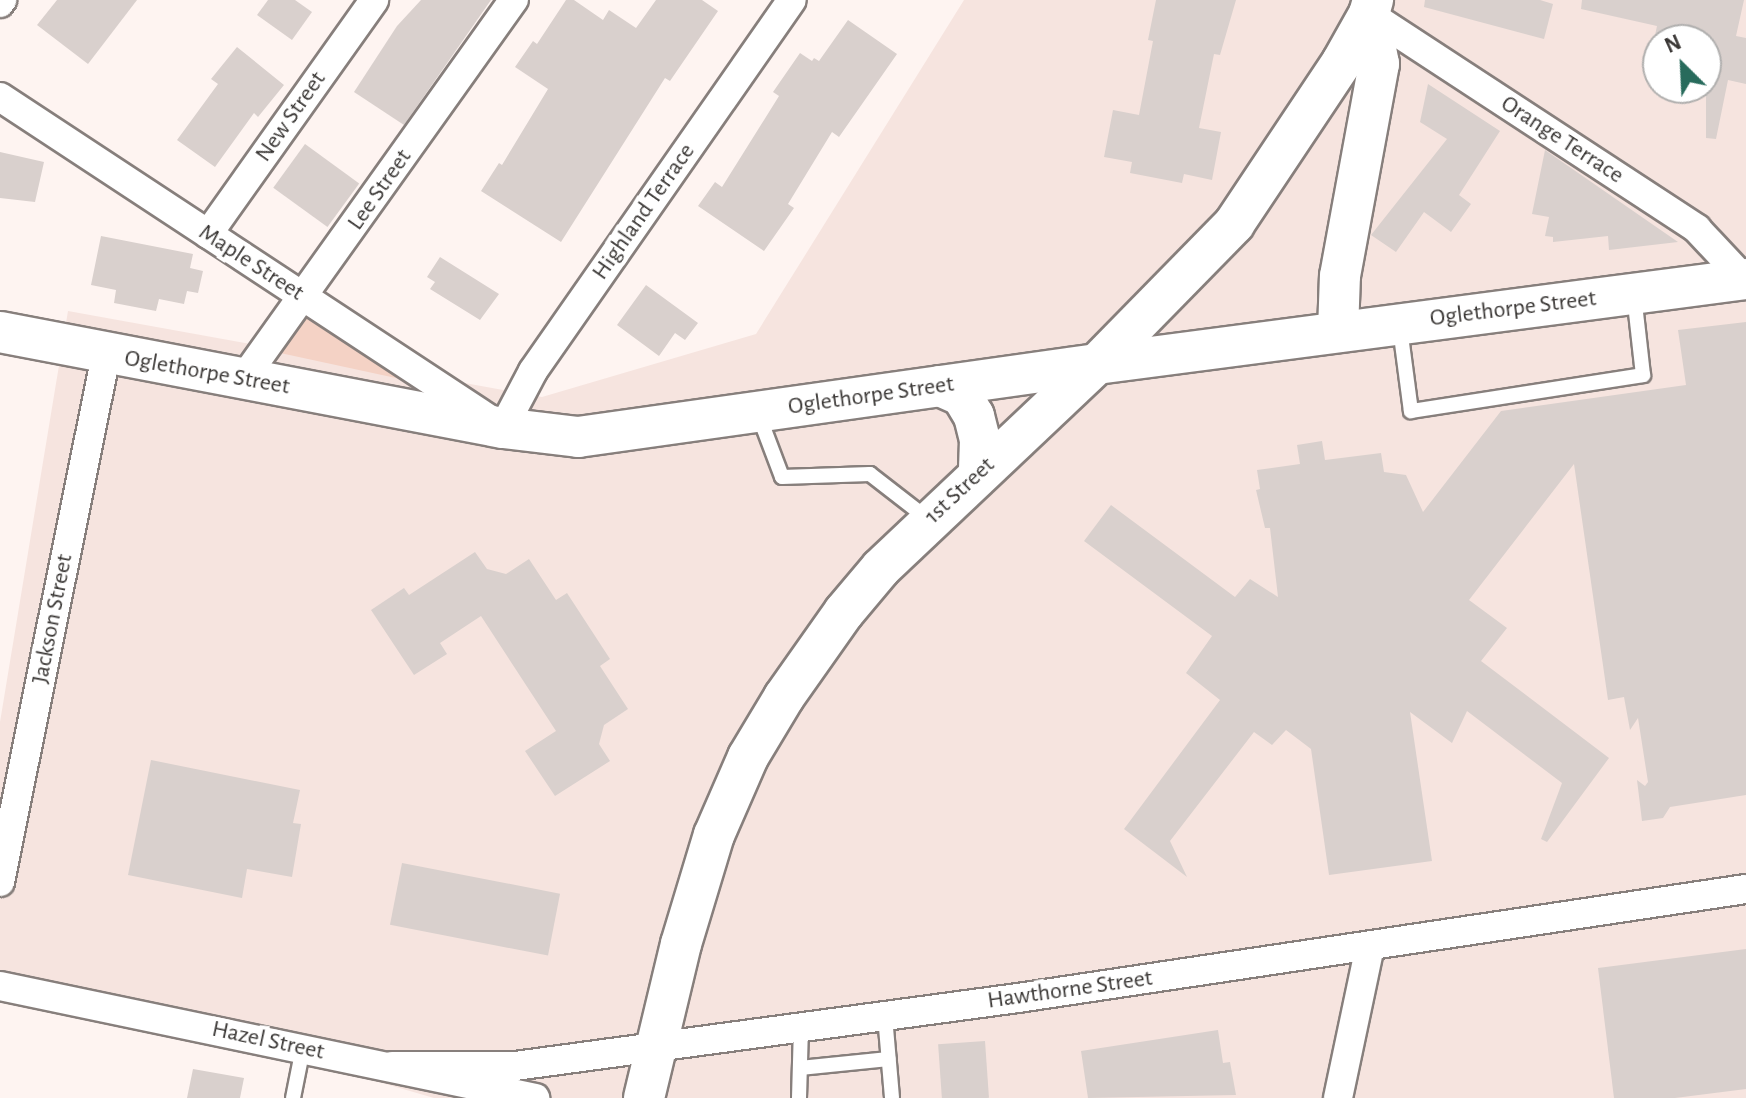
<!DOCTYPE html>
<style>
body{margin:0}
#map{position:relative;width:1746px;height:1098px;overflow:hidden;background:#fef4f1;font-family:"Alegreya Sans",sans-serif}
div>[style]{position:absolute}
.built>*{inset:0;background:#f6e4df}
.green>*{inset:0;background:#f4d2c5}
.building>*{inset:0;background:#d9d0cd;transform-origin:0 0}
.roads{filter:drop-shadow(2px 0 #877f7c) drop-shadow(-2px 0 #877f7c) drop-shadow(0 2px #877f7c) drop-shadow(0 -2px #877f7c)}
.lane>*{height:14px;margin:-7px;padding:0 7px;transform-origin:7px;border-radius:7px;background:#fff}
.street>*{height:28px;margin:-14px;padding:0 14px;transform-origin:14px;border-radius:14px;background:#fff}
.secondary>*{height:40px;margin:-20px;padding:0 20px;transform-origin:20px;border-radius:20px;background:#fff}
span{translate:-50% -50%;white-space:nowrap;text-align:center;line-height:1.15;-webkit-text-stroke:8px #fff;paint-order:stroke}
.street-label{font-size:24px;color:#3a3735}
.north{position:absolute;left:1642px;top:24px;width:80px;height:80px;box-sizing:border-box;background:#fff;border:2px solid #b0afae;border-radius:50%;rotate:336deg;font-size:22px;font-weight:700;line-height:32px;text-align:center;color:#3a3735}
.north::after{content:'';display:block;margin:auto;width:28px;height:36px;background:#286b5c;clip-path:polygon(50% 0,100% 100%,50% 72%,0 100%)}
</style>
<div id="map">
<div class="built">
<div style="clip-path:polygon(evenodd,964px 0,1746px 0,1746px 1098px,434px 1098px,0 972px,0 722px,68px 311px,542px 397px,756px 334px,964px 0,1658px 40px,1706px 40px,1706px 88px,1658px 88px,1658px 40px)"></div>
</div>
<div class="green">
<div style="clip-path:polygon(305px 304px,419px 383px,271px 351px)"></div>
</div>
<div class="building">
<div style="clip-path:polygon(57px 0,137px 0,88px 64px,37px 25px)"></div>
<div style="clip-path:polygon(268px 0,295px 0,312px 12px,292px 40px,257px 15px)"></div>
<div style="clip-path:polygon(421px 0,491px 0,404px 125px,354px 92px,397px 26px)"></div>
<div style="clip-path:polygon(566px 0,574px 0,603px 20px,609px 10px,636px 28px,656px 0,702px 0,718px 11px,670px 81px,665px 78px,561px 242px,481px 191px,499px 163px,502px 165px,548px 89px,515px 67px,533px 41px,537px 44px)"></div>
<div style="clip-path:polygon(1156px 0,1236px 0,1220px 55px,1214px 54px,1199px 128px,1221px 132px,1212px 180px,1184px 174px,1182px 183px,1130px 173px,1132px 162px,1104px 157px,1113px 110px,1139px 115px,1153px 41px,1148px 40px)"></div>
<div style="clip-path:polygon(1425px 0,1540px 0,1553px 4px,1544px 39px,1424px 7px)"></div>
<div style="clip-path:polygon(1582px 0,1744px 0,1736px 36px,1746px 38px,1746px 84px,1728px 80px,1716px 139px,1706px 138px,1706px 40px,1654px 40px,1657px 26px,1581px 9px)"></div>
<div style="clip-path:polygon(848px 20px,897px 54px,839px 137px,832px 132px,788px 204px,794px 208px,764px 251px,698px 206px,715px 182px,722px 187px,779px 96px,773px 92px,800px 53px,812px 61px,814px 58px,819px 61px)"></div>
<div style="clip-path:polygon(237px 47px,284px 85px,258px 117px,254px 113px,215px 167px,177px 140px,218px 84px,211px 79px)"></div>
<div style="clip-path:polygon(1428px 84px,1500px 131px,1459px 195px,1471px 204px,1451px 232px,1424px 212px,1396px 252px,1371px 235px,1447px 139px,1420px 122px)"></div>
<div style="left:305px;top:144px;width:67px;height:54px;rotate:36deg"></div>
<div style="clip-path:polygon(1545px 150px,1678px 242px,1609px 250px,1608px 236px,1553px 242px,1553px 237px,1545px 236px,1549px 217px,1532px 214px)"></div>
<div style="clip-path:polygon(0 152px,44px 162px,35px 202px,0 198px)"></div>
<div style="clip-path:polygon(101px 236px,193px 254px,190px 268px,203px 271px,198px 293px,187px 291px,184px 304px,159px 299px,156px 311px,114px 303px,116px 290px,91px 285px)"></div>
<div style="clip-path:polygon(440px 257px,499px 294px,480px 320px,430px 289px,435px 282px,427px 277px)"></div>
<div style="clip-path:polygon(646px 285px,698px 323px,685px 340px,675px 333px,659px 356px,617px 325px)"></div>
<div style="clip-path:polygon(1746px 322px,1746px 795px,1670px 807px,1663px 818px,1642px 821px,1637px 780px,1645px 786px,1648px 782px,1638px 718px,1630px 730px,1624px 697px,1608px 700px,1574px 464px,1469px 600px,1507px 628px,1481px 661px,1609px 758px,1547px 842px,1541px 839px,1562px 783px,1467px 711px,1452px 743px,1410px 712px,1432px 861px,1329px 875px,1311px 749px,1286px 730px,1272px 745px,1254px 732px,1170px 841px,1187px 877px,1124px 829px,1220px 700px,1186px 673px,1212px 636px,1084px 541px,1111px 505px,1235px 597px,1250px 579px,1278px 597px,1270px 528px,1265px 528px,1256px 490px,1260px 489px,1257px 470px,1300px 464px,1297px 445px,1322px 441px,1325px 460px,1381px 453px,1384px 472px,1406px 475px,1423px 512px,1501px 411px,1686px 385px,1678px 330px)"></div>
<div style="clip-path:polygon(475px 552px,487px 569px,506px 574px,529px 559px,556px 600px,567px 593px,610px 659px,600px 666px,628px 709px,604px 725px,599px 744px,610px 761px,555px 796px,525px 751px,556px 731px,481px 616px,440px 643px,447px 654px,414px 675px,371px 610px,404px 588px,409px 595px)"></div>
<div style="clip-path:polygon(151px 760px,300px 790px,293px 823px,301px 824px,292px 877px,247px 869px,242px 898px,128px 875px)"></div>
<div style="left:402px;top:863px;width:161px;height:63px;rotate:11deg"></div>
<div style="clip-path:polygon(1746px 949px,1746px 1089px,1675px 1098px,1614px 1098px,1598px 968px)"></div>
<div style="clip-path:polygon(1218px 1030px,1223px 1063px,1230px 1062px,1236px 1095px,1088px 1098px,1081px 1051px)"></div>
<div style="left:985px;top:1041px;width:57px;height:47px;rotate:86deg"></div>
<div style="clip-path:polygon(193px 1069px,244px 1078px,240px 1098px,187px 1098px)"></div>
</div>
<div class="roads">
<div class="lane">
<div style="left:1400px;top:328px;width:84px;rotate:82.5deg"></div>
<div style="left:1411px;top:411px;width:235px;rotate:-8.8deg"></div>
<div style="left:1643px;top:375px;width:81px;rotate:-96.4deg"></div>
<div style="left:759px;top:416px;width:65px;rotate:69.3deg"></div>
<div style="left:782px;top:477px;width:88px;rotate:-2deg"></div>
<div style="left:870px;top:474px;width:73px;rotate:37.8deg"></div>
<div style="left:885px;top:1016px;width:82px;rotate:85.1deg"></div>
<div style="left:800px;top:1068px;width:89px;rotate:-5.8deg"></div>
<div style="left:293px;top:1098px;width:51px;rotate:-78.7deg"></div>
<div style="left:799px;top:1098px;width:71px;rotate:-88.4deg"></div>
</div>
<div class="street">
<div style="left:0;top:3px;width:4px;rotate:-56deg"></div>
<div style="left:1369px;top:14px;width:392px;rotate:33.2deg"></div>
<div style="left:1697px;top:229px;width:69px;rotate:46.8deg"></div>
<div style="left:0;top:97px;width:602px;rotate:33.35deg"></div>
<div style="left:503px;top:428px;width:64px;rotate:-62.2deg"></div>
<div style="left:533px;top:371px;width:452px;rotate:-55.1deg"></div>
<div style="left:208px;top:234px;width:287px;rotate:-54.6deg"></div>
<div style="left:244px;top:378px;width:465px;rotate:-54.5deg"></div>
<div style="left:0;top:882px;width:538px;rotate:-78.63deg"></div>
<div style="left:0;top:986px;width:547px;rotate:11.82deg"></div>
<div style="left:392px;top:1066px;width:123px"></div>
<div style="left:515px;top:1066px;width:508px;rotate:-7.7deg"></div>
<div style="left:1018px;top:998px;width:736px;rotate:-8.52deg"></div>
<div style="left:1338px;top:1098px;width:155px;rotate:-78.1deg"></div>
</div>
<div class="secondary">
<div style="left:0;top:332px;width:512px;rotate:10.81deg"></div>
<div style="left:503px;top:428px;width:76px;rotate:6.8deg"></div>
<div style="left:578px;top:437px;width:524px;rotate:-8.01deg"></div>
<div style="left:1097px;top:364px;width:655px;rotate:-7.46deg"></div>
<div style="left:1338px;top:332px;width:56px;rotate:-88deg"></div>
<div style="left:1340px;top:276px;width:216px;rotate:-79.6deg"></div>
<div style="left:1379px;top:64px;width:51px;rotate:-101.3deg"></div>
<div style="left:940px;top:386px;width:24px;rotate:24deg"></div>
<div style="left:962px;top:396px;width:23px;rotate:59deg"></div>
<div style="left:974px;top:416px;width:25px;rotate:76deg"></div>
<div style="left:980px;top:440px;width:33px;rotate:92deg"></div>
<div style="left:644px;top:1098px;width:158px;rotate:-76.5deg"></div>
<div style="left:681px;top:944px;width:114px;rotate:-73.2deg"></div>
<div style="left:714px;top:835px;width:85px;rotate:-66.4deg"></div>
<div style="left:748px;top:757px;width:70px;rotate:-59deg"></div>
<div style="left:784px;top:697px;width:104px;rotate:-54.8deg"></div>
<div style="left:844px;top:612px;width:57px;rotate:-49.9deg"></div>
<div style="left:881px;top:568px;width:297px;rotate:-43.4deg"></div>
<div style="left:1097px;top:364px;width:196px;rotate:-45.6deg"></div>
<div style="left:1234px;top:224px;width:195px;rotate:-56.3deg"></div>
<div style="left:1342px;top:62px;width:55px;rotate:-60.6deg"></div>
<div style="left:1369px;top:14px;width:15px;rotate:-74deg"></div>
</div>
</div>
<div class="street-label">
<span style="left:291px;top:117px;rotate:-55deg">New Street</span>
<span style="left:1562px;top:140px;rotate:33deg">Orange Terrace</span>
<span style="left:380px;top:190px;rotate:-55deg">Lee Street</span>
<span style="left:644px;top:212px;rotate:-55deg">Highland Terrace</span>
<span style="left:251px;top:263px;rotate:33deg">Maple Street</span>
<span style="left:1513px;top:309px;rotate:-7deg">Oglethorpe Street</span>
<span style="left:207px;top:373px;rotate:10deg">Oglethorpe Street</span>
<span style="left:871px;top:396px;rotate:-8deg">Oglethorpe Street</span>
<span style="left:960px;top:491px;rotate:-43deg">1st Street</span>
<span style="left:53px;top:619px;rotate:-79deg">Jackson Street</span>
<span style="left:1070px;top:990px;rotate:-8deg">Hawthorne Street</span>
<span style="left:268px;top:1041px;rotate:12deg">Hazel Street</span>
</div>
<div class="north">N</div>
</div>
